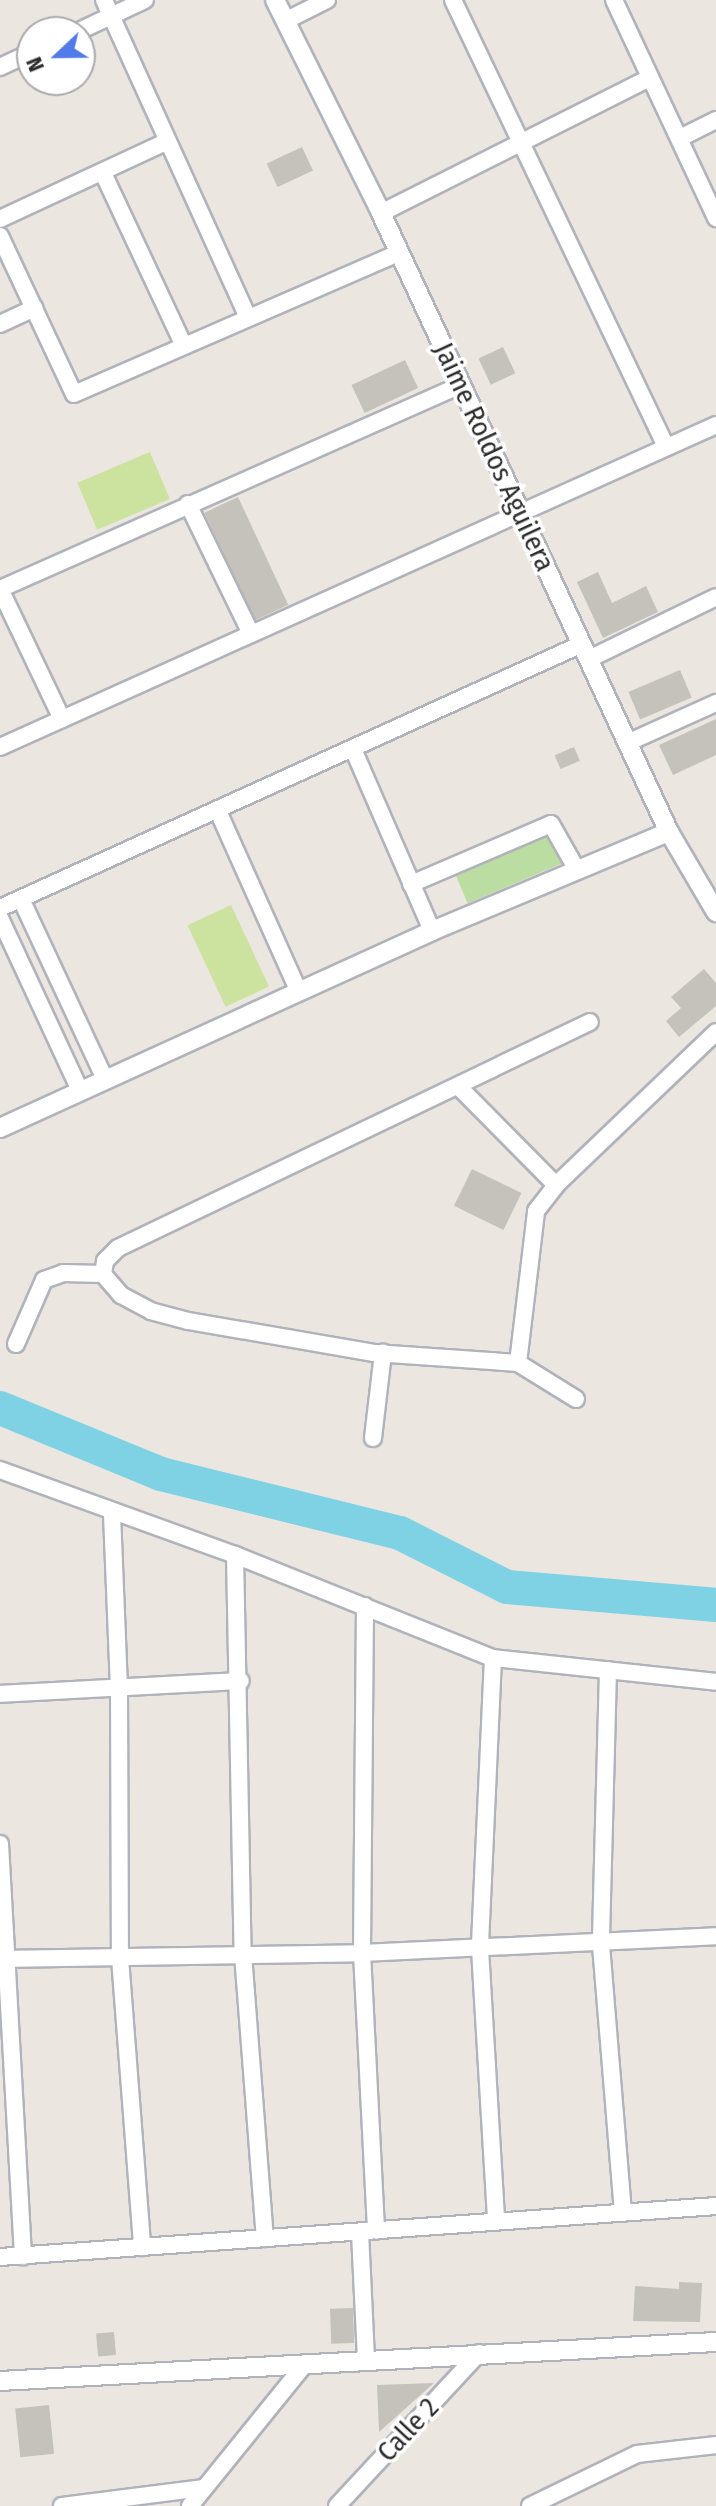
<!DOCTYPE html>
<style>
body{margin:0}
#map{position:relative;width:716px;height:2506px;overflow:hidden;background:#ece6e0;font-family:"Fira Sans Condensed",sans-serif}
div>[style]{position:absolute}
.green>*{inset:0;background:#bcdda2;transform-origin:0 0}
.pitch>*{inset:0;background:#cce39f;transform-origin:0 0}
.river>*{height:34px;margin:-17px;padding:0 17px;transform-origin:17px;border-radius:17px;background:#7ed2e3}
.building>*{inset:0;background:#c5c1bb;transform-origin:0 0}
.roads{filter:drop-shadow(2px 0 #b0b3bb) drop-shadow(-2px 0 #b0b3bb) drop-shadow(0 2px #b0b3bb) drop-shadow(0 -2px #b0b3bb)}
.minor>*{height:16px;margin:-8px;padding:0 8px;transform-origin:8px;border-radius:8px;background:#fff}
.tertiary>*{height:18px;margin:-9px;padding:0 9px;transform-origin:9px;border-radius:9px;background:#fff}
span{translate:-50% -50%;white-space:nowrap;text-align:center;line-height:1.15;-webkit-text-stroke:7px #fff;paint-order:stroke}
.street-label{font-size:28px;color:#2c2c2c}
.north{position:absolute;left:16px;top:16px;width:80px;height:80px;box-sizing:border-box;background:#fff;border:2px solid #ababab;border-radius:50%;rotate:248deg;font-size:22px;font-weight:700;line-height:32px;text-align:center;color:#2c2c2c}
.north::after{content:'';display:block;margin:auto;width:28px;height:36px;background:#517be8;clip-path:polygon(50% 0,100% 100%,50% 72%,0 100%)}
</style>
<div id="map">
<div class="green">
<div style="left:556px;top:830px;width:33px;height:110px;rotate:67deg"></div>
</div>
<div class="pitch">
<div style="left:150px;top:452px;width:51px;height:79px;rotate:67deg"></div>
<div style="left:231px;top:905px;width:90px;height:48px;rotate:65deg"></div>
</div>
<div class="river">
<div style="left:0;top:1408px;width:174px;rotate:22.3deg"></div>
<div style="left:161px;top:1474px;width:246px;rotate:13.9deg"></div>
<div style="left:400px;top:1533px;width:120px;rotate:26.8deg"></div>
<div style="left:507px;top:1587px;width:210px;rotate:4.9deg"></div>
</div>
<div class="building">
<div style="left:302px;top:147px;width:26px;height:39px;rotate:65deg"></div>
<div style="left:503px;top:347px;width:29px;height:27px;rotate:65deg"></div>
<div style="left:405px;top:360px;width:31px;height:59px;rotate:65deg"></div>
<div style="left:238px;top:497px;width:119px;height:37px;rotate:65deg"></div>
<div style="clip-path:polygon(598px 572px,612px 603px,646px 586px,658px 612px,603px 638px,577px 582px)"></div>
<div style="left:680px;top:670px;width:30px;height:56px;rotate:67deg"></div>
<div style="clip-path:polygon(716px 719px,716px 755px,673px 775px,659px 745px)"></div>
<div style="left:574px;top:747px;width:15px;height:21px;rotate:67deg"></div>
<div style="clip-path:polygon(704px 969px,716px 983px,716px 1006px,679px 1037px,666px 1021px,681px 1008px,671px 997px)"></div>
<div style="left:472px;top:1169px;width:55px;height:41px;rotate:26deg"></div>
<div style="clip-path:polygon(679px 2282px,702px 2283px,700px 2322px,633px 2321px,635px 2286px,679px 2289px)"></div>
<div style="left:353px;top:2308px;width:35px;height:23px;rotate:88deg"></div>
<div style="left:114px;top:2332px;width:23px;height:18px;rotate:85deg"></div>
<div style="clip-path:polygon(434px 2383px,379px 2432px,377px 2385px)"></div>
<div style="left:49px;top:2405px;width:49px;height:34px;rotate:84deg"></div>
</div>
<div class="roads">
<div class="minor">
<div style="left:104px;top:0;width:349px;rotate:65.6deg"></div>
<div style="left:453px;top:0;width:495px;rotate:64.5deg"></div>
<div style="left:614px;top:0;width:241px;rotate:64.9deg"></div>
<div style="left:285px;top:21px;width:47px;rotate:-26.6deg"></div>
<div style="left:77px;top:32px;width:75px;rotate:-25.2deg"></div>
<div style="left:0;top:67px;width:35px;rotate:-25deg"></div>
<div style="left:680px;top:138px;width:40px;rotate:-26.6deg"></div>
<div style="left:103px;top:173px;width:191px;rotate:64.9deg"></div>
<div style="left:381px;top:213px;width:301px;rotate:-26.7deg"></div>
<div style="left:0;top:219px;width:183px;rotate:-24.9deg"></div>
<div style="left:0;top:236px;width:174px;rotate:64.9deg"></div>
<div style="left:74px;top:394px;width:354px;rotate:-23.5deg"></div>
<div style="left:0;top:324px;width:38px;rotate:-25deg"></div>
<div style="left:188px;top:504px;width:144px;rotate:64.1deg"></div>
<div style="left:0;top:589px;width:504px;rotate:-23.87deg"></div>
<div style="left:0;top:589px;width:144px;rotate:64.5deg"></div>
<div style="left:589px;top:659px;width:141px;rotate:-26deg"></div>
<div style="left:627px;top:743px;width:98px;rotate:-24.2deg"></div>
<div style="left:0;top:747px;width:785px;rotate:-24.21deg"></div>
<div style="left:353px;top:749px;width:198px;rotate:66.5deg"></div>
<div style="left:218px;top:811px;width:198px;rotate:65.9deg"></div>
<div style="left:411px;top:884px;width:152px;rotate:-23.2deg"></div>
<div style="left:551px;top:824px;width:53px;rotate:60.5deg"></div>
<div style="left:21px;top:899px;width:199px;rotate:65deg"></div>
<div style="left:0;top:908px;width:639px;rotate:-24.4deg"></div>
<div style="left:0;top:918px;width:190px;rotate:65.1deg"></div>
<div style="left:459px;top:1087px;width:138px;rotate:45.3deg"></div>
<div style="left:16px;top:1344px;width:70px;rotate:-66.4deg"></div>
<div style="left:44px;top:1280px;width:20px;rotate:-20deg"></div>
<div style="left:63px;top:1273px;width:40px;rotate:1.4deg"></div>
<div style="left:518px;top:1363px;width:153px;rotate:-83.2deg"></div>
<div style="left:536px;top:1211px;width:33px;rotate:-52deg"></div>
<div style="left:556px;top:1185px;width:221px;rotate:-43.7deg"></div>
<div style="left:576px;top:1399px;width:68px;rotate:-148.2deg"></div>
<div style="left:518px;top:1363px;width:144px;rotate:-176deg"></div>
<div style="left:374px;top:1353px;width:189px;rotate:-170.2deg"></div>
<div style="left:188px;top:1321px;width:38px;rotate:-165deg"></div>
<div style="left:151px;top:1311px;width:34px;rotate:-152deg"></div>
<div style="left:121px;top:1295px;width:28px;rotate:-131deg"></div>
<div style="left:103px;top:1274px;width:13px;rotate:-81deg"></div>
<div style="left:105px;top:1261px;width:18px;rotate:-45deg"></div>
<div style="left:118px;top:1248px;width:523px;rotate:-25.59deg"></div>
<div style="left:373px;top:1438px;width:86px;rotate:-83.3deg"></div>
<div style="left:0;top:1470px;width:250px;rotate:19.9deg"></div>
<div style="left:235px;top:1555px;width:278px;rotate:21.8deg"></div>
<div style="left:493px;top:1658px;width:224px;rotate:6.1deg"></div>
<div style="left:112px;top:1514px;width:172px;rotate:87.7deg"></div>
<div style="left:119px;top:1686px;width:272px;rotate:89.8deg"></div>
<div style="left:120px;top:1958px;width:290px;rotate:85.6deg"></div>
<div style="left:235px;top:1555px;width:399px;rotate:88.9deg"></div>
<div style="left:243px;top:1954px;width:285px;rotate:85.6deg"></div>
<div style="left:365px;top:1606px;width:347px;rotate:90.5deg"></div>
<div style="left:362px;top:1953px;width:278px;rotate:87.1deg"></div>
<div style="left:493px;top:1658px;width:291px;rotate:92.6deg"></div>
<div style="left:480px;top:1949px;width:273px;rotate:86.6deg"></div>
<div style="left:608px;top:1670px;width:275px;rotate:91.5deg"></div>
<div style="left:601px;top:1945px;width:269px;rotate:85.3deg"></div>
<div style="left:0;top:1694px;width:241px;rotate:-3.1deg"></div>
<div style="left:0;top:1844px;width:413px;rotate:86.8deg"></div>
<div style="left:0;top:1959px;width:362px;rotate:-0.9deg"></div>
<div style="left:362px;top:1953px;width:354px;rotate:-2.7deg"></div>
<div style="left:360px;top:2232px;width:127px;rotate:87.3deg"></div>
<div style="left:0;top:2257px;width:718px;rotate:-4.07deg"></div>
<div style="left:62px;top:2506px;width:141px;rotate:-7.3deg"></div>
<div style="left:190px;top:2506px;width:183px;rotate:-51deg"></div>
<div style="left:337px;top:2506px;width:209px;rotate:-47.1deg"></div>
<div style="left:530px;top:2506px;width:119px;rotate:-25.9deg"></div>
<div style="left:637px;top:2454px;width:80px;rotate:-6.5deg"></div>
</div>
<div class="tertiary">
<div style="left:275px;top:0;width:238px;rotate:63.5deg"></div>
<div style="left:381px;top:213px;width:683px;rotate:65.05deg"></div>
<div style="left:669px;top:832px;width:93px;rotate:59.6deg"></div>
<div style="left:0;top:1128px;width:475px;rotate:-24.5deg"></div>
<div style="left:432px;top:931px;width:257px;rotate:-22.7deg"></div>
<div style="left:0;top:2381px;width:717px;rotate:-3.12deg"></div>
</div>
</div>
<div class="street-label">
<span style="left:494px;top:457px;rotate:65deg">Jaime Roldos Aguilera</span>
<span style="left:408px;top:2430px;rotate:-47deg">Calle 2</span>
</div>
<div class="north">N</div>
</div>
